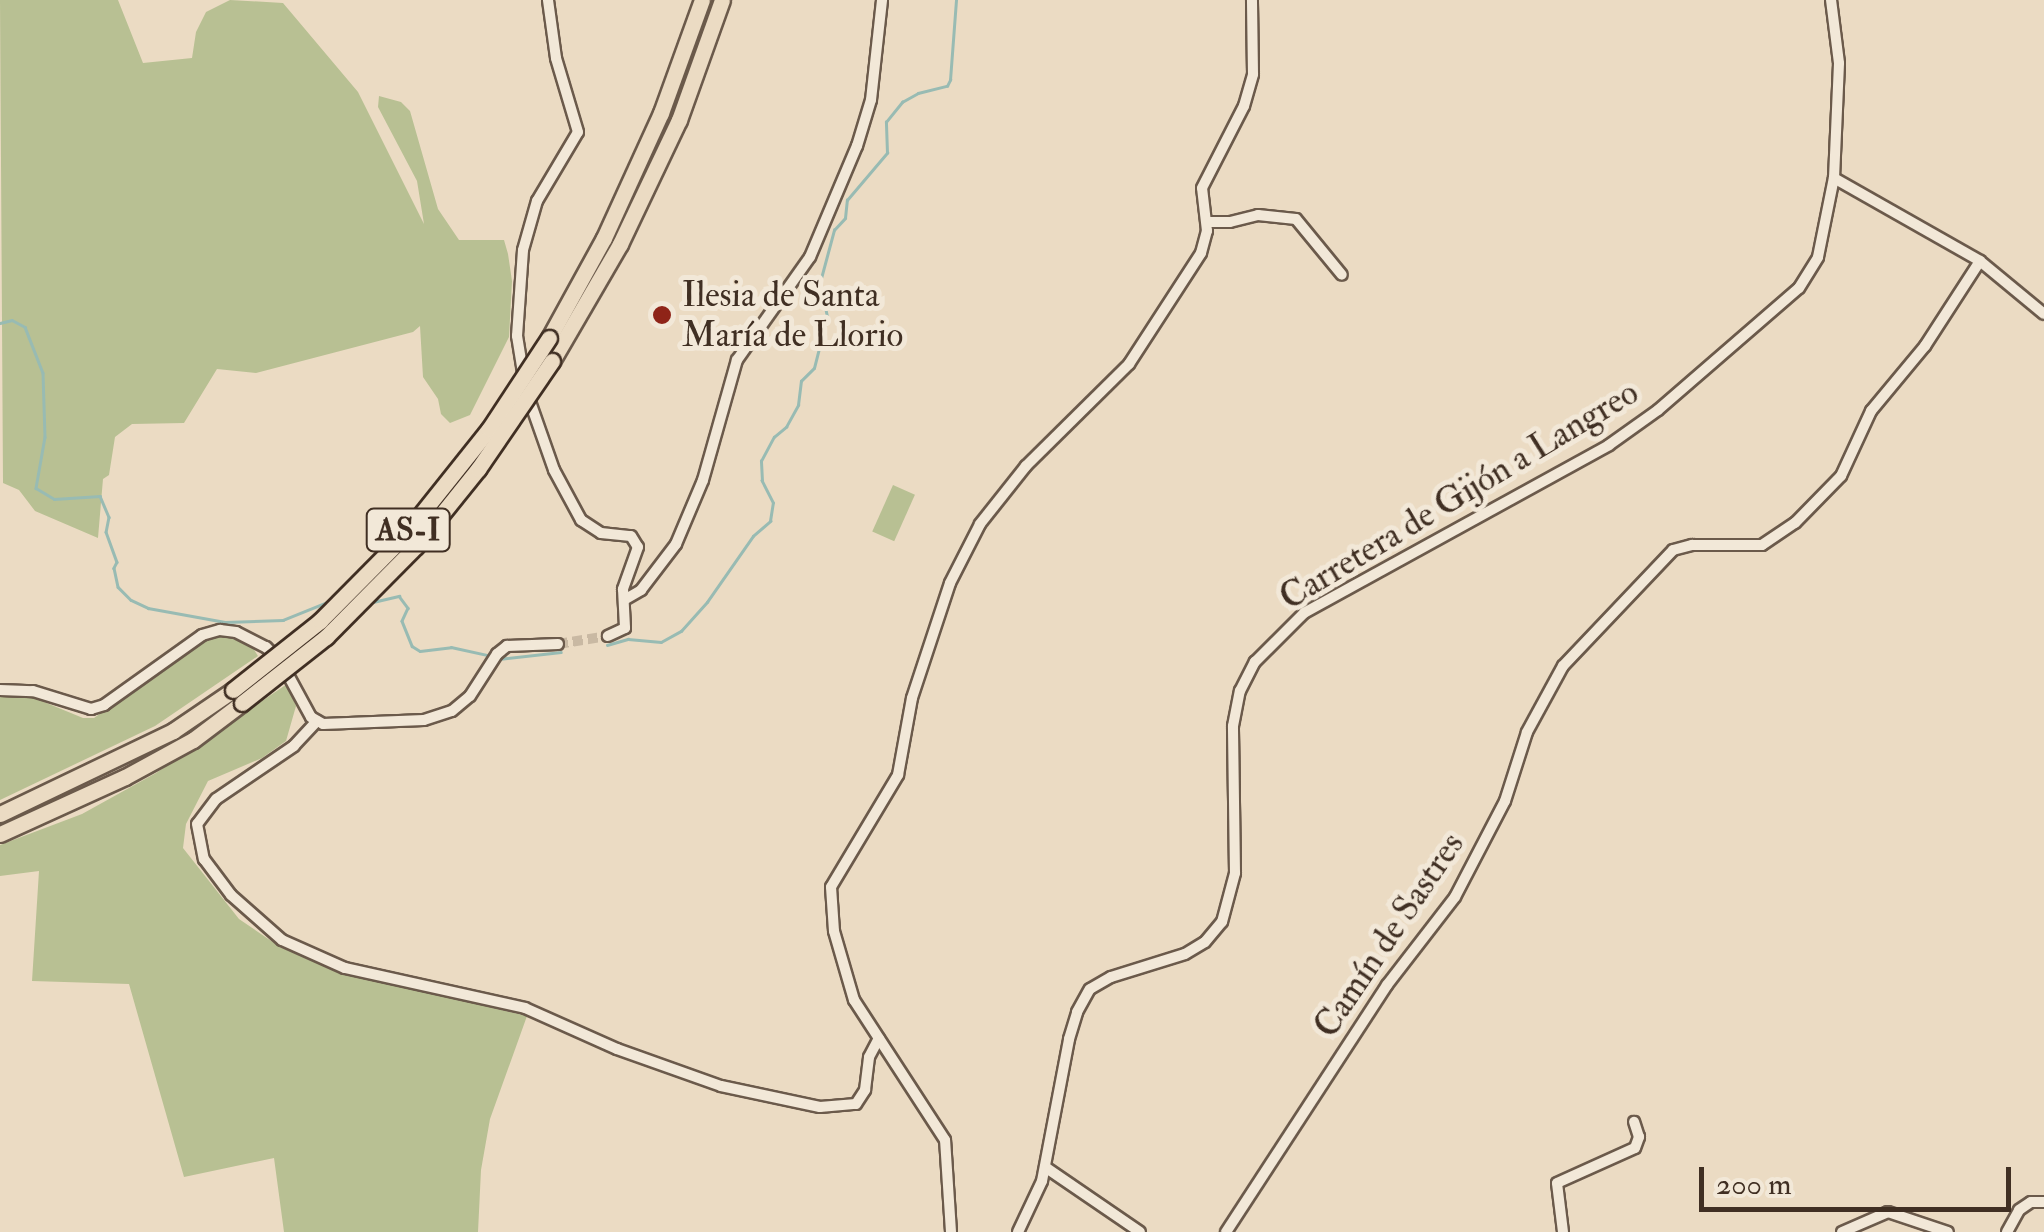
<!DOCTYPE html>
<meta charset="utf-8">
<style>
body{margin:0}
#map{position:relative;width:2044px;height:1232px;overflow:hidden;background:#ebdbc3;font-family:"IM FELL Double Pica",serif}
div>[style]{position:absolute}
.green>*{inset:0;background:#b8c093;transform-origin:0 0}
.stream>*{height:2.5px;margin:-1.25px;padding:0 1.25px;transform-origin:1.25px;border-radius:1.25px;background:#98bbb3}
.minor-tunnel>*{height:10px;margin-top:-5px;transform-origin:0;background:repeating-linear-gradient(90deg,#c9b9a3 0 10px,transparent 0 15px)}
.roads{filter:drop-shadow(2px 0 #6b5a4b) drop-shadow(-2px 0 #6b5a4b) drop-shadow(0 2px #6b5a4b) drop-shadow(0 -2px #6b5a4b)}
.minor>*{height:10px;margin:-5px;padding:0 5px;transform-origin:5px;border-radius:5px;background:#f2e8d8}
.highway>*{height:15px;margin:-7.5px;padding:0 7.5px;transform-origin:7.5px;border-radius:7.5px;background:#ebdbc3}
.bridges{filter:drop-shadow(2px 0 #402f23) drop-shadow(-2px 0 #402f23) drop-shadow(0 2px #402f23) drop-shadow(0 -2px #402f23)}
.highway-bridge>*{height:15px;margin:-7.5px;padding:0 7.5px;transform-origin:7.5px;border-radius:7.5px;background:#ebdbc3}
.dots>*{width:28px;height:28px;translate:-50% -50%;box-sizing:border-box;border:5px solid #f2e8d8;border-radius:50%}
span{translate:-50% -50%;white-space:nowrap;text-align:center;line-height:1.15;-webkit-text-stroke:10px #f2e8d8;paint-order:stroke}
.shield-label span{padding:2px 8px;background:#f2e8d8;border:2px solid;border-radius:8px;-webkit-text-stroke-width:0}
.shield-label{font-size:32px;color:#402f23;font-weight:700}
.poi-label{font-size:35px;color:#402f23}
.left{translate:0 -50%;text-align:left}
.street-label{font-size:35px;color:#402f23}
.scale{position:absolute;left:1699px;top:1167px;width:312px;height:45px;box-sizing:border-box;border:5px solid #402f23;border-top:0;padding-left:12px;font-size:30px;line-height:35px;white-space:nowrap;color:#402f23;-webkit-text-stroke:8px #f2e8d8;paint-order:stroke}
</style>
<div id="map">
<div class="green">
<div style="clip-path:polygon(0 0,118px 0,143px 63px,192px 58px,196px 32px,206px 12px,230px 0,283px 3px,358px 92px,424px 224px,417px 181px,378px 107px,379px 96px,401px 102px,410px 111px,438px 209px,459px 240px,504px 240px,508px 254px,512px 281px,509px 337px,470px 415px,450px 423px,441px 414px,438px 399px,423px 377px,420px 326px,413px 332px,256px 373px,217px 369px,184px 423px,132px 424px,115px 437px,109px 475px,103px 479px,98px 538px,35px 511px,19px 490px,3px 483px)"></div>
<div style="left:893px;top:485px;width:24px;height:51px;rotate:24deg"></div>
<div style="clip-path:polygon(224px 636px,251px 645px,258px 656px,155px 726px,0 800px,0 696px,32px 697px,83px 718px,94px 718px,197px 643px)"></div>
<div style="clip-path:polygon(287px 684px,296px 706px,286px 741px,262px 758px,208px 781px,186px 824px,183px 848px,239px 919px,280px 947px,341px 972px,527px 1016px,490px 1119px,481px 1170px,478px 1232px,284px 1232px,274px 1158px,184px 1177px,129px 984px,32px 981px,39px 871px,0 876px,0 845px,82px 814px,156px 773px)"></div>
</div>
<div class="stream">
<div style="left:0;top:323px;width:12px;rotate:-14deg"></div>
<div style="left:12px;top:320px;width:15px;rotate:28deg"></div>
<div style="left:25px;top:327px;width:49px;rotate:68.6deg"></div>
<div style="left:43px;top:373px;width:64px;rotate:88.2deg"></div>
<div style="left:45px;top:437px;width:52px;rotate:100deg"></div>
<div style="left:36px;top:488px;width:21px;rotate:31deg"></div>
<div style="left:54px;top:499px;width:46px;rotate:-3.7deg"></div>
<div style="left:100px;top:496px;width:23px;rotate:67deg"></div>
<div style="left:109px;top:517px;width:15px;rotate:101deg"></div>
<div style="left:106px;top:532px;width:32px;rotate:70deg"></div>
<div style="left:117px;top:562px;width:7px;rotate:117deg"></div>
<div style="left:114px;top:568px;width:19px;rotate:78deg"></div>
<div style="left:118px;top:587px;width:18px;rotate:45deg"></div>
<div style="left:131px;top:600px;width:19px;rotate:25deg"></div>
<div style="left:148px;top:608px;width:78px;rotate:10.3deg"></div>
<div style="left:225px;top:622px;width:58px;rotate:-2deg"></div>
<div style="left:283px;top:620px;width:51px;rotate:-22deg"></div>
<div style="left:373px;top:602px;width:27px;rotate:-13deg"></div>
<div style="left:399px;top:596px;width:15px;rotate:53deg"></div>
<div style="left:408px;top:608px;width:14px;rotate:115deg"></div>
<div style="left:402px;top:621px;width:27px;rotate:68deg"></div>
<div style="left:412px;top:646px;width:9px;rotate:32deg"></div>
<div style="left:420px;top:651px;width:31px;rotate:-7deg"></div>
<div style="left:451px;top:647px;width:42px;rotate:12.4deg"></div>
<div style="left:607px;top:645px;width:22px;rotate:-16deg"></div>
<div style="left:628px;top:639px;width:33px;rotate:5deg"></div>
<div style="left:661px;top:642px;width:23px;rotate:-29deg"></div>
<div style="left:681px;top:631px;width:39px;rotate:-48deg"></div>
<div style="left:707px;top:602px;width:80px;rotate:-55.1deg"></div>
<div style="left:753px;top:536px;width:23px;rotate:-41deg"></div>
<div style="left:770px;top:521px;width:18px;rotate:-81deg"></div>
<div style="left:773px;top:503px;width:25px;rotate:-117deg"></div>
<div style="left:762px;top:481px;width:20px;rotate:-93deg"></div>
<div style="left:761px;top:461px;width:27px;rotate:-62deg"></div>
<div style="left:774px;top:437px;width:16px;rotate:-40deg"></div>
<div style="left:786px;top:427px;width:25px;rotate:-61deg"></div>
<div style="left:798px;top:405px;width:24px;rotate:-83deg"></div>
<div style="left:801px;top:381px;width:18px;rotate:-45deg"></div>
<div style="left:814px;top:368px;width:53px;rotate:-75.7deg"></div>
<div style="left:827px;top:317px;width:36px;rotate:-101deg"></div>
<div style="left:820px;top:282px;width:54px;rotate:-74.9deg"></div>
<div style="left:834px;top:230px;width:16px;rotate:-47deg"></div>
<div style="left:845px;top:218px;width:18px;rotate:-84deg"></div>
<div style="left:847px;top:200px;width:62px;rotate:-49.6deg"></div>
<div style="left:887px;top:153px;width:31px;rotate:-92deg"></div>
<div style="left:886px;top:122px;width:26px;rotate:-51deg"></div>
<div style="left:902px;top:102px;width:18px;rotate:-29deg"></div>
<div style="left:918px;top:93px;width:30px;rotate:-14deg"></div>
<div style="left:947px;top:86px;width:7px;rotate:-63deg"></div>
<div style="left:950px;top:80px;width:80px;rotate:-85.7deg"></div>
<div style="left:499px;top:659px;width:62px;rotate:-6.4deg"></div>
</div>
<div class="minor-tunnel">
<div style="left:558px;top:644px;width:51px;rotate:-9.1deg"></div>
</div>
<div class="roads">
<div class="minor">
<div style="left:1834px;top:178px;width:168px;rotate:29.6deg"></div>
<div style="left:1980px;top:261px;width:83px;rotate:39.6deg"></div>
<div style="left:1207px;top:222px;width:23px"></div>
<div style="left:1230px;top:222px;width:29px;rotate:-14deg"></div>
<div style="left:1258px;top:215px;width:38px;rotate:6deg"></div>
<div style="left:1296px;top:219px;width:72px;rotate:50.6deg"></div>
<div style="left:524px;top:379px;width:44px;rotate:-99.2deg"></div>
<div style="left:517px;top:336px;width:86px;rotate:-86deg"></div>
<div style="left:523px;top:250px;width:51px;rotate:-74.1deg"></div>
<div style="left:537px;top:201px;width:80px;rotate:-59.3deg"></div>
<div style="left:578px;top:132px;width:77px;rotate:-106.6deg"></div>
<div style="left:556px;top:58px;width:59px;rotate:-97.9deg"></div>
<div style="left:528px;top:396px;width:78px;rotate:70.6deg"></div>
<div style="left:554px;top:470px;width:57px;rotate:61.6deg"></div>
<div style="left:581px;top:520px;width:24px;rotate:33deg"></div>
<div style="left:601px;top:533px;width:30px;rotate:6deg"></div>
<div style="left:631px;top:536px;width:13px;rotate:58deg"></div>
<div style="left:638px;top:547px;width:45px;rotate:109.7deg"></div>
<div style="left:623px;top:589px;width:39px;rotate:87deg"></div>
<div style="left:625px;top:628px;width:19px;rotate:155deg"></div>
<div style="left:624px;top:600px;width:20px;rotate:-30deg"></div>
<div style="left:641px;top:590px;width:58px;rotate:-52.7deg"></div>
<div style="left:676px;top:544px;width:69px;rotate:-67.1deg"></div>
<div style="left:703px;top:480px;width:125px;rotate:-74.2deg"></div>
<div style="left:737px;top:360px;width:126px;rotate:-54.7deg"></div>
<div style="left:810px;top:257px;width:121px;rotate:-67.1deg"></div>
<div style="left:857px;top:146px;width:48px;rotate:-73.1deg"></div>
<div style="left:871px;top:100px;width:101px;rotate:-83.7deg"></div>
<div style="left:0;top:690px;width:33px;rotate:2deg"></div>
<div style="left:33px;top:691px;width:61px;rotate:17.2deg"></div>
<div style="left:91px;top:709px;width:14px;rotate:-17deg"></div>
<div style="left:104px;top:705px;width:120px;rotate:-35.5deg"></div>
<div style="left:202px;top:635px;width:19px;rotate:-16deg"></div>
<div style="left:220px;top:630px;width:16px;rotate:7deg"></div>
<div style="left:236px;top:632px;width:34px;rotate:27deg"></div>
<div style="left:266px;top:647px;width:21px;rotate:45deg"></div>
<div style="left:281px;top:662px;width:63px;rotate:61.4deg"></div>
<div style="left:311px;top:717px;width:14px;rotate:30deg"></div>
<div style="left:323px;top:724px;width:101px;rotate:-2.3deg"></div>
<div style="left:424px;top:720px;width:29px;rotate:-18deg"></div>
<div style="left:452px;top:711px;width:23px;rotate:-40deg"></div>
<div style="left:470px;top:696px;width:50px;rotate:-57.3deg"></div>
<div style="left:497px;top:654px;width:13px;rotate:-39deg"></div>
<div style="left:507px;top:646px;width:51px;rotate:-2.2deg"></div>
<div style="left:317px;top:721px;width:34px;rotate:133deg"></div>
<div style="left:294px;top:746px;width:94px;rotate:145.8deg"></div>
<div style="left:216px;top:799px;width:31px;rotate:127deg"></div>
<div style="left:197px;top:824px;width:36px;rotate:79deg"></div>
<div style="left:204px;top:859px;width:45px;rotate:53.1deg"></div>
<div style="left:231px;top:895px;width:68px;rotate:41.4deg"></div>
<div style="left:282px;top:940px;width:69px;rotate:24deg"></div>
<div style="left:345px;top:968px;width:184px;rotate:12.5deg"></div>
<div style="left:525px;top:1008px;width:101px;rotate:24deg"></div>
<div style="left:617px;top:1049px;width:110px;rotate:19.6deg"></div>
<div style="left:721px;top:1086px;width:101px;rotate:12deg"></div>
<div style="left:820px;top:1107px;width:36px;rotate:-5deg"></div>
<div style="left:856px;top:1104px;width:17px;rotate:-57deg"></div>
<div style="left:865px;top:1090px;width:33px;rotate:-83deg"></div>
<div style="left:869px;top:1057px;width:21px;rotate:-62deg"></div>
<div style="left:1045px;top:1167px;width:115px;rotate:34.4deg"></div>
<div style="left:951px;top:1232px;width:92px;rotate:-93.7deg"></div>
<div style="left:945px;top:1140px;width:167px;rotate:-123deg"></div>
<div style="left:854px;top:1000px;width:72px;rotate:-106.2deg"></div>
<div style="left:834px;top:931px;width:44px;rotate:-93.9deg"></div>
<div style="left:831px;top:887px;width:131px;rotate:-59.1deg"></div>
<div style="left:898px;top:775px;width:78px;rotate:-79.7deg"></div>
<div style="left:912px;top:698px;width:121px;rotate:-71.7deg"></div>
<div style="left:950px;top:583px;width:66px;rotate:-63deg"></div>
<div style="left:980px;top:524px;width:74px;rotate:-51.6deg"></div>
<div style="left:1026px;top:466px;width:145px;rotate:-44.7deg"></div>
<div style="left:1129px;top:364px;width:132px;rotate:-57deg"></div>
<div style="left:1201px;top:253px;width:23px;rotate:-75deg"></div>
<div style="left:1207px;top:231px;width:43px;rotate:-96.6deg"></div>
<div style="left:1202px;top:188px;width:92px;rotate:-62.9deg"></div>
<div style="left:1244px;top:106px;width:33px;rotate:-74deg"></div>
<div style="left:1253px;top:74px;width:74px;rotate:-90.8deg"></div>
<div style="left:1018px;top:1232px;width:56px;rotate:-64.8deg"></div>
<div style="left:1042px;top:1181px;width:145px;rotate:-79.2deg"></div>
<div style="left:1069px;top:1039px;width:28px;rotate:-73deg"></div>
<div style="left:1077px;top:1012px;width:26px;rotate:-61deg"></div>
<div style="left:1090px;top:989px;width:24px;rotate:-30deg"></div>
<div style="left:1111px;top:977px;width:77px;rotate:-17.3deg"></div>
<div style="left:1185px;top:954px;width:23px;rotate:-31deg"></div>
<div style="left:1205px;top:942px;width:26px;rotate:-50deg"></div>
<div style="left:1222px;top:922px;width:51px;rotate:-75.1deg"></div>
<div style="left:1235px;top:873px;width:147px;rotate:-90.8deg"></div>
<div style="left:1233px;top:726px;width:36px;rotate:-79deg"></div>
<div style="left:1240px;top:691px;width:33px;rotate:-63deg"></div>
<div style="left:1255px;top:662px;width:69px;rotate:-45deg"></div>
<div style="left:1304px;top:613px;width:348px;rotate:-28.8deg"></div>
<div style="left:1609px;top:445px;width:60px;rotate:-35.5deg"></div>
<div style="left:1658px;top:410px;width:186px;rotate:-40.9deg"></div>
<div style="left:1799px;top:288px;width:36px;rotate:-58deg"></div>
<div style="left:1818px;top:257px;width:81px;rotate:-78.6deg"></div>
<div style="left:1834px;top:178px;width:115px;rotate:-87.5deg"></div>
<div style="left:1839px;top:63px;width:64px;rotate:-97.2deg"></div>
<div style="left:1226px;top:1232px;width:295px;rotate:-56.9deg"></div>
<div style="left:1387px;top:985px;width:111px;rotate:-52.3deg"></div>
<div style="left:1455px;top:897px;width:108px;rotate:-62.5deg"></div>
<div style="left:1505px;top:801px;width:72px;rotate:-72.3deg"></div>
<div style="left:1527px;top:732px;width:75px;rotate:-61.4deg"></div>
<div style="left:1563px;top:666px;width:160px;rotate:-46.5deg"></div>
<div style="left:1673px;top:550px;width:20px;rotate:-15deg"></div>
<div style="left:1692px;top:545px;width:70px"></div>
<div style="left:1762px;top:545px;width:40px;rotate:-34deg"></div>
<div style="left:1795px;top:523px;width:66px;rotate:-45.6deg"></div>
<div style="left:1841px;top:476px;width:72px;rotate:-65.2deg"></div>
<div style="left:1871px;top:411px;width:85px;rotate:-50.3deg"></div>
<div style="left:1925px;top:346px;width:101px;rotate:-57.1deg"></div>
<div style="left:1563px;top:1232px;width:49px;rotate:-97deg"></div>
<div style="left:1557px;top:1183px;width:85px;rotate:-24.2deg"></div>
<div style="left:1635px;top:1148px;width:12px;rotate:-70deg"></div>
<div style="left:1639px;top:1137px;width:16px;rotate:-108deg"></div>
<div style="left:1842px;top:1232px;width:50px;rotate:-23.5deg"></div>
<div style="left:1888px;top:1212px;width:63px;rotate:18.4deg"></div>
<div style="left:2007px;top:1232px;width:25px;rotate:-61deg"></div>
<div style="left:2019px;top:1210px;width:14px;rotate:-34deg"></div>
<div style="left:2031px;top:1202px;width:13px"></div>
</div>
<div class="highway">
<div style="left:549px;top:338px;width:114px;rotate:-61.2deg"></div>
<div style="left:604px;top:238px;width:137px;rotate:-65.5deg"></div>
<div style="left:661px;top:113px;width:120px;rotate:-70.1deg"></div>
<div style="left:552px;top:361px;width:135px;rotate:-59.8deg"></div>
<div style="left:620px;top:244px;width:137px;rotate:-64.6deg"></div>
<div style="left:679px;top:120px;width:127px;rotate:-70.3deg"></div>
<div style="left:0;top:814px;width:192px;rotate:-25.6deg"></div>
<div style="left:173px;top:731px;width:73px;rotate:-34.3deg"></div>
<div style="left:0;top:834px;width:137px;rotate:-24.5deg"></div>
<div style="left:125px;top:777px;width:77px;rotate:-28.6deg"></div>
<div style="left:193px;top:740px;width:61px;rotate:-37.1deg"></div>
</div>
</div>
<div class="bridges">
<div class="highway-bridge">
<div style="left:233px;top:690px;width:111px;rotate:-38.4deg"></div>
<div style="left:320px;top:621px;width:117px;rotate:-45.3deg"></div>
<div style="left:402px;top:538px;width:139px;rotate:-51.4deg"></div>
<div style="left:489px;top:429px;width:109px;rotate:-56.6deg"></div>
<div style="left:242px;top:703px;width:107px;rotate:-38.2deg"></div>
<div style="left:326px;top:637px;width:128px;rotate:-45.3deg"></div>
<div style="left:416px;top:546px;width:99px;rotate:-51.2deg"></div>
<div style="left:478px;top:469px;width:131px;rotate:-55.6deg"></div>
</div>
</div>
<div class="dots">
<div style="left:662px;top:315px;background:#8f2418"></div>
</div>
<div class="shield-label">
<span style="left:408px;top:530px">AS-I</span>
</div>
<div class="poi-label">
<span class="left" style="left:682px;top:315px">Ilesia de Santa<br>María de Llorio</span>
</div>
<div class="street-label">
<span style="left:1459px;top:495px;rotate:-31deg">Carretera de Gijón a Langreo</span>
<span style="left:1389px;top:935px;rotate:-56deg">Camín de Sastres</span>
</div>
<div class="scale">200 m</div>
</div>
